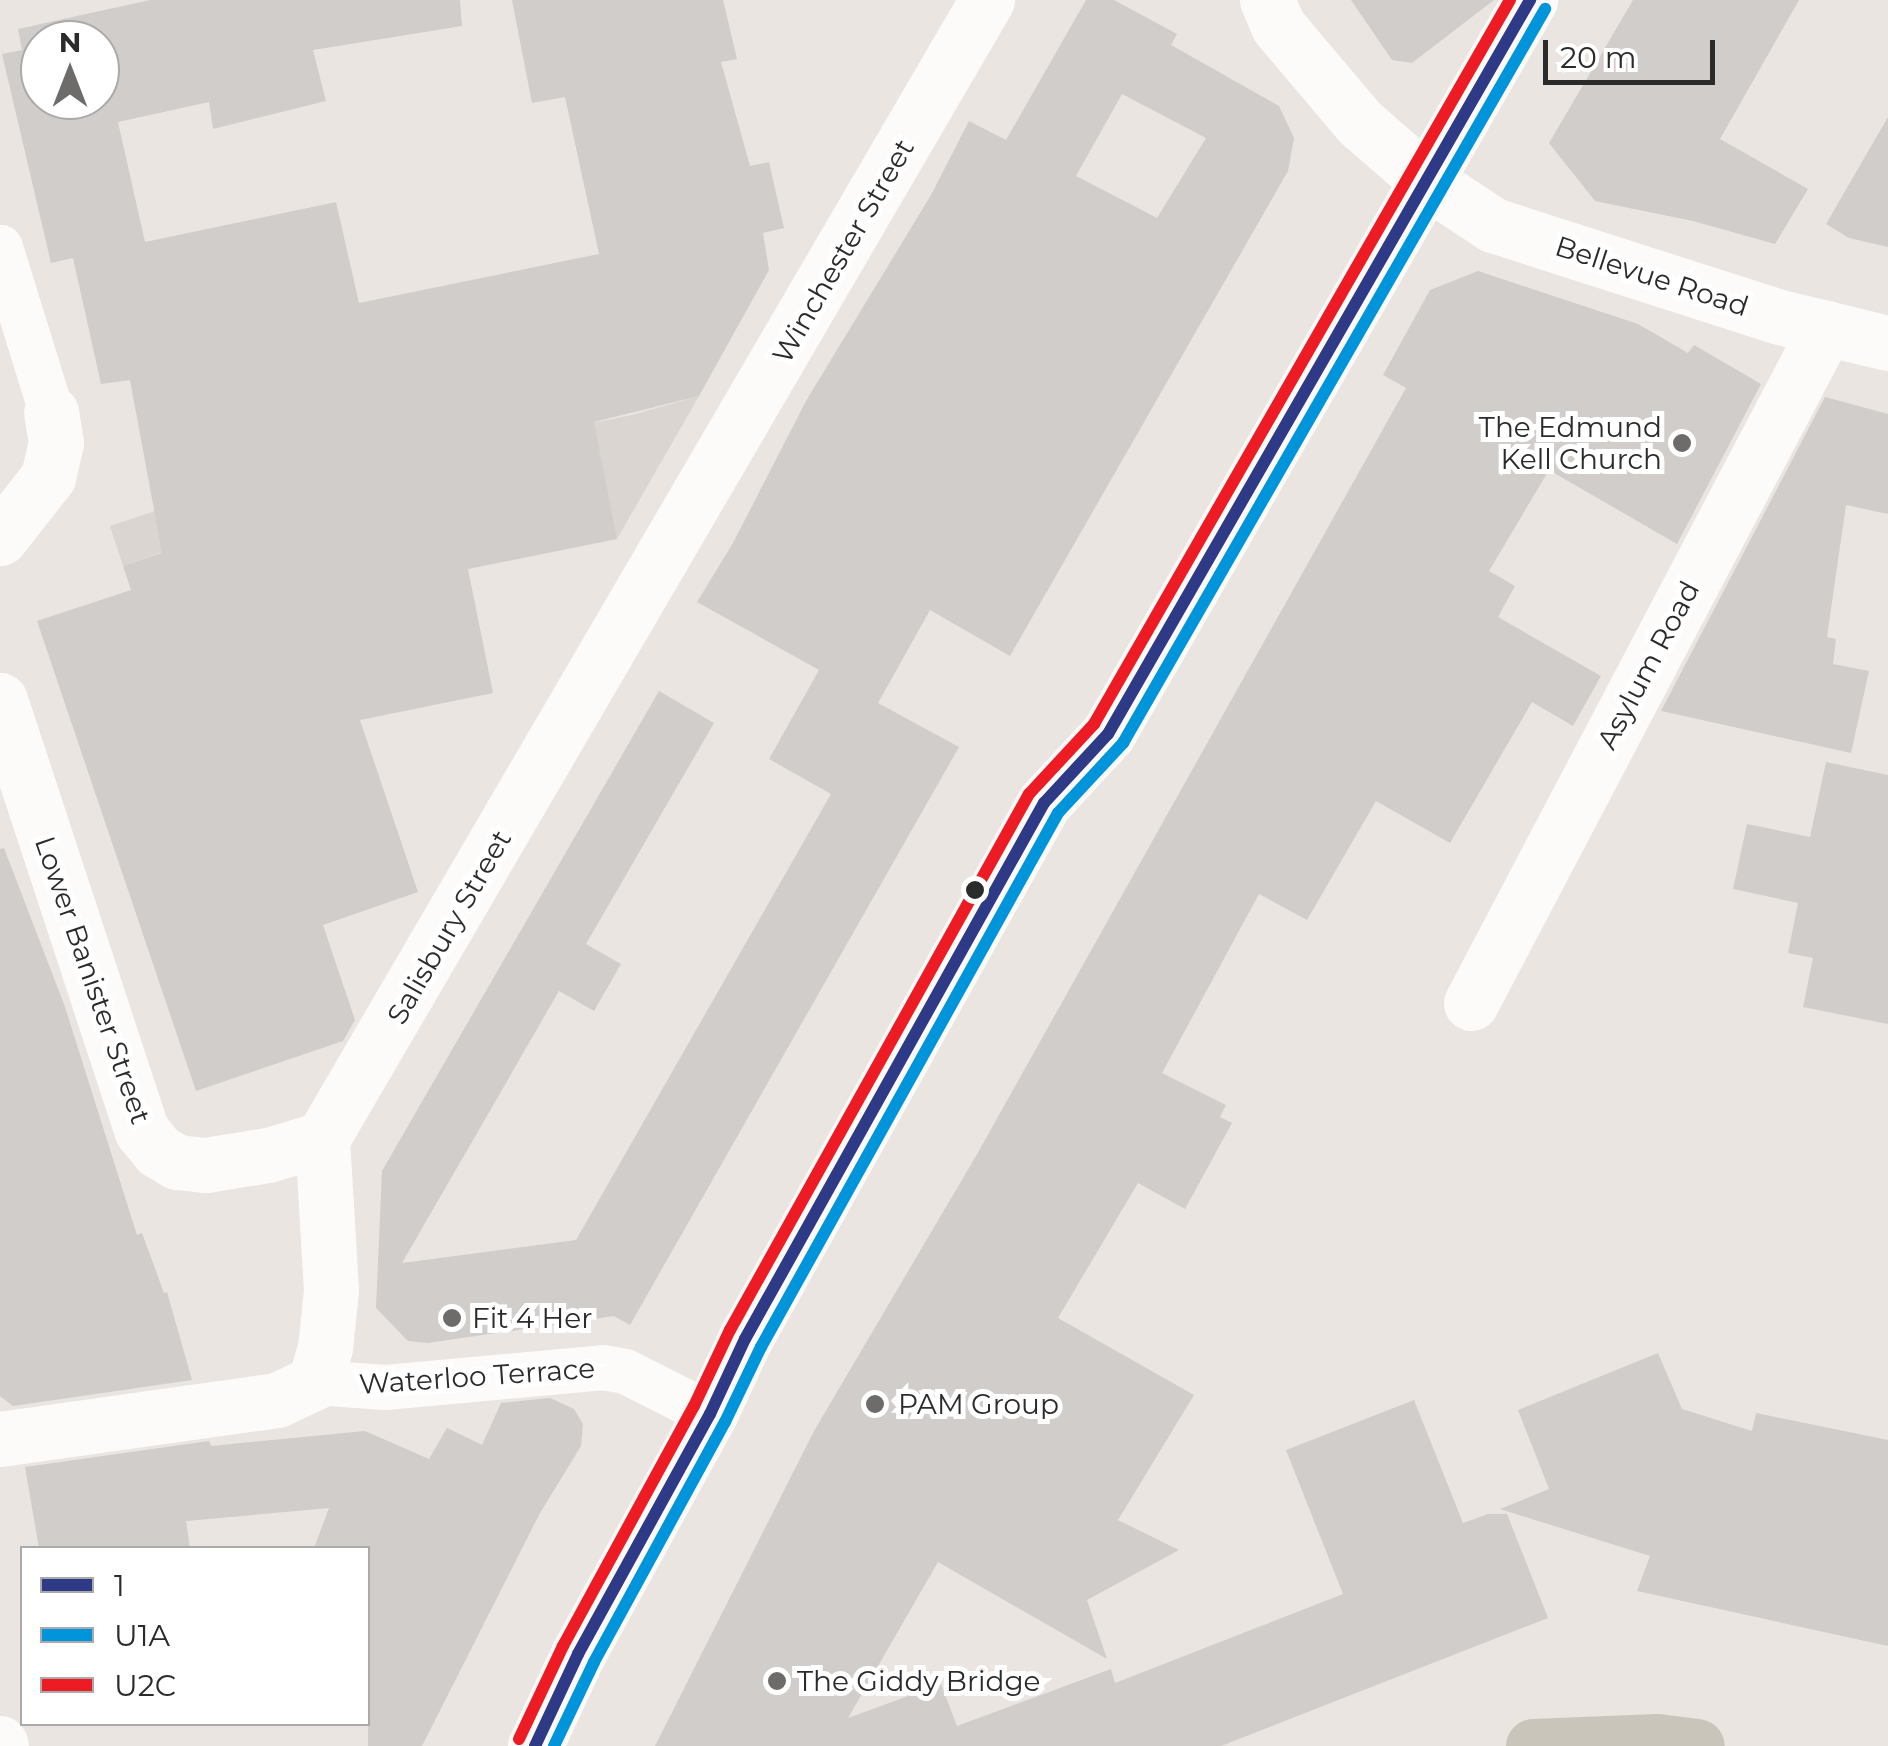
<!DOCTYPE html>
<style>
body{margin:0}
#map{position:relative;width:1888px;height:1746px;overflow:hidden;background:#eae5e0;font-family:Montserrat,sans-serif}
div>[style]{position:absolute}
.plaza>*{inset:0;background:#dad5d0}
.building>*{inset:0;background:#d0cdca}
.pedestrian>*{height:45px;margin:-22.5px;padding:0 22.5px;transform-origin:22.5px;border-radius:22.5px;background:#fcfbfa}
.minor>*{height:55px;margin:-27.5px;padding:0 27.5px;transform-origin:27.5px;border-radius:27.5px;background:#fcfbfa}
.tertiary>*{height:55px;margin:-27.5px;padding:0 27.5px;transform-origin:27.5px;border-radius:27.5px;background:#fcfbfa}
.primary>*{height:55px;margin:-27.5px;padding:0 27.5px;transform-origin:27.5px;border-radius:27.5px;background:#cac5ba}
.bus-1>*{height:12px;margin:-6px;padding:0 6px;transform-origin:6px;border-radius:6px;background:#2e3a86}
.bus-2>*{height:12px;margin:-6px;padding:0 6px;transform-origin:6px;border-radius:6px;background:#0095da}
.bus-3>*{height:12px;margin:-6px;padding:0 6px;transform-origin:6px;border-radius:6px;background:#ed1c24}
.dots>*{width:28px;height:28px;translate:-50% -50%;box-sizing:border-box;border:5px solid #fff;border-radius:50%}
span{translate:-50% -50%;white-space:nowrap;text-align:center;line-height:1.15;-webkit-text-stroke:10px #fff;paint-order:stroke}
.street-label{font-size:28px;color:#2b2b2b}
.poi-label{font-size:28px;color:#2b2b2b}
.right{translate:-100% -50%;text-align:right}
.left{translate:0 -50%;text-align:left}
.legend{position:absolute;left:20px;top:1546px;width:350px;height:180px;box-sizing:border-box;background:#fff;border:2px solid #aaa;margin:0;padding:12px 18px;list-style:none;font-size:30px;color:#2b2b2b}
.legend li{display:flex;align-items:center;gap:20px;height:50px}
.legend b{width:50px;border:2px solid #aaa}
.north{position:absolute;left:20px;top:20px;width:100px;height:100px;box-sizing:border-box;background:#fff;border:2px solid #aaa;border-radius:50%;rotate:0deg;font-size:28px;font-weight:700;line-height:40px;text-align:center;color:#2b2b2b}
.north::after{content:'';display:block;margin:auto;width:35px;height:45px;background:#6e6c6a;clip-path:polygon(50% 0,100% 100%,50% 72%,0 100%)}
.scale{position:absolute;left:1543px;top:40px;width:172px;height:45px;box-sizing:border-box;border:5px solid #2b2b2b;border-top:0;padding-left:12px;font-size:30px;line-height:35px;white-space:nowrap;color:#2b2b2b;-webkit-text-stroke:8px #fff;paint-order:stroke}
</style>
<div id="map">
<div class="plaza">
<div style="clip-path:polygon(699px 396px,617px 539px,610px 505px,169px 550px,123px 566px,110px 526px,155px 511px,632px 415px)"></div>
</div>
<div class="building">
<div style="clip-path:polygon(evenodd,150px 0,460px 0,462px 26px,313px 50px,326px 101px,213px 129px,209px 102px,118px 122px,145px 242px,336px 202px,359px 303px,599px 254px,565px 97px,532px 103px,512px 0,723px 0,737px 59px,721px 62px,750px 166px,769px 162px,784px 228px,763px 233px,769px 270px,699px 396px,594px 422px,617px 539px,468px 569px,493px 693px,360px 720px,418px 892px,323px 925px,355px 1020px,343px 1041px,196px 1091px,37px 621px,131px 590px,123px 566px,162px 553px,130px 380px,101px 384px,73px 258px,51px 263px,2px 54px,22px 50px,18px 29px,150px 0,40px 40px,100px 40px,100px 100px,40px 100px,40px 40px)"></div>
<div style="clip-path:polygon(evenodd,1086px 0,1114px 0,1177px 34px,1171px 45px,1279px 106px,1294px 138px,1288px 171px,1010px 656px,930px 610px,878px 703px,959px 747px,630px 1325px,614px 1316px,428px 1343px,408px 1341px,376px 1308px,382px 1171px,659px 691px,714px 723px,586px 944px,621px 964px,594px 1011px,559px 991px,402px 1263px,576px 1240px,831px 794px,769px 759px,819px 670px,697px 602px,733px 543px,806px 401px,931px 195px,969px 121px,1006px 140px,1086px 0,1122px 94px,1206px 138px,1157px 218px,1076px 176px,1122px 94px)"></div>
<div style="clip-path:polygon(1351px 0,1494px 0,1412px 63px,1392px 60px)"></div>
<div style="clip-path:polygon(1633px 0,1799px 0,1720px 139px,1808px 189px,1775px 244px,1693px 221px,1595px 201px,1549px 143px)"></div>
<div style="clip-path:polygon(1888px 117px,1888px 247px,1849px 238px,1826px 224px)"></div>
<div style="clip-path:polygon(1478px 271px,1638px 324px,1688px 353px,1694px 345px,1761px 384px,1677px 544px,1549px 470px,1489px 571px,1515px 586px,1498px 617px,1601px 676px,1573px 726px,1532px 702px,1450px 843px,1376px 801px,1307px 920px,1259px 894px,1162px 1073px,1226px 1105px,1220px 1117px,1232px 1123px,1185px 1209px,1138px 1183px,1058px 1318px,1194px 1395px,1118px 1520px,1179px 1550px,1087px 1600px,1107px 1659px,938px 1562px,848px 1718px,941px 1684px,957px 1726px,1111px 1669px,1115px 1683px,1343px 1594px,1286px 1450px,1414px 1400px,1463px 1523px,1488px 1514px,1507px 1514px,1548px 1618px,1221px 1746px,655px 1746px,814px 1431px,976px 1156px,1406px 388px,1383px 375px,1430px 290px)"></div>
<div style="clip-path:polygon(1825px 397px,1888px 414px,1888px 514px,1846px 505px,1827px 637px,1836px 639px,1833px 664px,1869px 671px,1851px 753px,1661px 711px)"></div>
<div style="clip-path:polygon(1826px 762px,1888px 775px,1888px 1024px,1803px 1007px,1813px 958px,1788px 953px,1798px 903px,1733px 889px,1747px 824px,1810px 837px)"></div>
<div style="clip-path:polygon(4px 848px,65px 1007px,137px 1235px,142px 1233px,164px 1293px,167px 1292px,192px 1380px,13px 1406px,0 1396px,0 849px)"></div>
<div style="clip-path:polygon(1658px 1353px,1682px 1409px,1752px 1431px,1756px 1413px,1888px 1440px,1888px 1646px,1637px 1591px,1650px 1556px,1500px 1509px,1549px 1489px,1518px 1410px)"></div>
<div style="clip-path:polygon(550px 1398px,574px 1409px,583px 1424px,581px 1446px,540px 1513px,422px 1746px,368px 1746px,368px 1548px,314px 1548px,329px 1508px,186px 1521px,190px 1548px,39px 1548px,25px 1467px,209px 1441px,211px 1446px,365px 1431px,429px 1459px,447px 1428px,482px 1445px,501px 1403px)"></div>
</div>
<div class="pedestrian">
<div style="left:0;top:247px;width:173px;rotate:72.8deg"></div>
<div style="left:315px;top:1382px;width:70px;rotate:4.1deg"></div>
<div style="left:385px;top:1387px;width:219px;rotate:-5.2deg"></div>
<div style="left:603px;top:1367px;width:22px;rotate:10deg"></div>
<div style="left:625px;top:1371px;width:95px;rotate:26.8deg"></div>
</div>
<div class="minor">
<div style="left:1267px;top:0;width:28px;rotate:67deg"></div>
<div style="left:1278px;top:26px;width:126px;rotate:49.8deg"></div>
<div style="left:1359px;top:122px;width:91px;rotate:41deg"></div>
<div style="left:1428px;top:182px;width:78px;rotate:33.5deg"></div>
<div style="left:1493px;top:225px;width:297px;rotate:17.8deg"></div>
<div style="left:1776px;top:316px;width:115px;rotate:13.6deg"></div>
<div style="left:0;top:538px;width:78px;rotate:-51.8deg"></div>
<div style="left:48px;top:477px;width:35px;rotate:-77deg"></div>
<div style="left:56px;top:443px;width:31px;rotate:-99deg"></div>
<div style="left:0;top:700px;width:454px;rotate:71.8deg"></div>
<div style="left:142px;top:1131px;width:26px;rotate:51deg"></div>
<div style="left:158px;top:1151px;width:22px;rotate:30deg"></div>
<div style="left:177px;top:1162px;width:29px;rotate:6deg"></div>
<div style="left:206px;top:1165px;width:63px;rotate:-9.2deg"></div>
<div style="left:268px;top:1155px;width:56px;rotate:-16.5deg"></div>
<div style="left:1471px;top:1003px;width:763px;rotate:-62.26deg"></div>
<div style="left:0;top:1439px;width:280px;rotate:-8deg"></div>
<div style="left:277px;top:1400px;width:42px;rotate:-25.3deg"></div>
<div style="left:315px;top:1382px;width:35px;rotate:-74deg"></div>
<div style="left:325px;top:1348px;width:58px;rotate:-84.1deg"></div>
<div style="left:331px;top:1290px;width:151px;rotate:-93.4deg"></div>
<div style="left:322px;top:1139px;width:1319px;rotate:-59.72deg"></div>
<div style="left:0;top:1743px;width:3px;rotate:72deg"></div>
</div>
<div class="tertiary">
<div style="left:535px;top:1746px;width:102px;rotate:-64.9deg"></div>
<div style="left:578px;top:1654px;width:274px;rotate:-61.2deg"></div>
<div style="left:710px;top:1414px;width:83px;rotate:-65deg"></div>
<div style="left:745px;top:1339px;width:614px;rotate:-60.85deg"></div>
<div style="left:1044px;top:803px;width:94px;rotate:-47.2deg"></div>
<div style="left:1108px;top:734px;width:847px;rotate:-60.1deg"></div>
</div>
<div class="primary">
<div style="left:1533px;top:1746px;width:124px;rotate:-2.3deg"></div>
<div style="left:1657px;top:1741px;width:40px;rotate:7.1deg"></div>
</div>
<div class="bus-1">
<div style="left:535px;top:1746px;width:102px;rotate:-64.9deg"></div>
<div style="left:578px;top:1654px;width:274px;rotate:-61.2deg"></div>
<div style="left:710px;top:1414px;width:83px;rotate:-65deg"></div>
<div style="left:745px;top:1339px;width:614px;rotate:-60.85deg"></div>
<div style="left:1044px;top:803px;width:94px;rotate:-47.2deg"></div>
<div style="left:1108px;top:734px;width:847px;rotate:-60.1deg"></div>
</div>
<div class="bus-2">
<div style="left:554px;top:1746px;width:93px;rotate:-64.5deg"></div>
<div style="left:594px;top:1662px;width:273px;rotate:-61.4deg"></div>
<div style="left:725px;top:1422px;width:83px;rotate:-64.4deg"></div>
<div style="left:761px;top:1347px;width:611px;rotate:-60.92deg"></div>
<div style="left:1058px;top:813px;width:96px;rotate:-47.1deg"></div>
<div style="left:1123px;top:743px;width:847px;rotate:-60.1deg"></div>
</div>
<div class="bus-3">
<div style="left:519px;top:1739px;width:103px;rotate:-64.7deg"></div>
<div style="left:563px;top:1646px;width:273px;rotate:-61.4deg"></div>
<div style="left:694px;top:1406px;width:84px;rotate:-64.7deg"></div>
<div style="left:730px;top:1330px;width:614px;rotate:-60.85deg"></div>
<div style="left:1029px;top:794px;width:96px;rotate:-47.1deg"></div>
<div style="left:1094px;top:724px;width:835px;rotate:-60.12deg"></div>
</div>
<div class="dots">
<div style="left:1682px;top:443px;background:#6e6c6a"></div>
<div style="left:975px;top:890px;background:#2b2b2b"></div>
<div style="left:452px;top:1318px;background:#6e6c6a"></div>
<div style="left:875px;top:1404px;background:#6e6c6a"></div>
<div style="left:777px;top:1681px;background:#6e6c6a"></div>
</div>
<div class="street-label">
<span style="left:843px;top:251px;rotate:-60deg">Winchester Street</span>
<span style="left:1652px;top:276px;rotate:18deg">Bellevue Road</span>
<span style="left:1648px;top:665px;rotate:-62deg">Asylum Road</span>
<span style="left:449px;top:927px;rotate:-60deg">Salisbury Street</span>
<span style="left:93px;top:980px;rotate:71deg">Lower Banister Street</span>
<span style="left:477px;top:1376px;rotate:-4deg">Waterloo Terrace</span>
</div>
<div class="poi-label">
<span class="right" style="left:1662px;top:443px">The Edmund<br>Kell Church</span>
<span class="left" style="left:472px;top:1318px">Fit 4 Her</span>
<span class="left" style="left:898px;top:1404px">PAM Group</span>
<span class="left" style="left:797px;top:1681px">The Giddy Bridge</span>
</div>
<ul class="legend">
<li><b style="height:12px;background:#2e3a86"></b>1</li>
<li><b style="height:12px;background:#0095da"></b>U1A</li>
<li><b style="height:12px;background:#ed1c24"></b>U2C</li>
</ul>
<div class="north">N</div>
<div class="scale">20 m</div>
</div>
